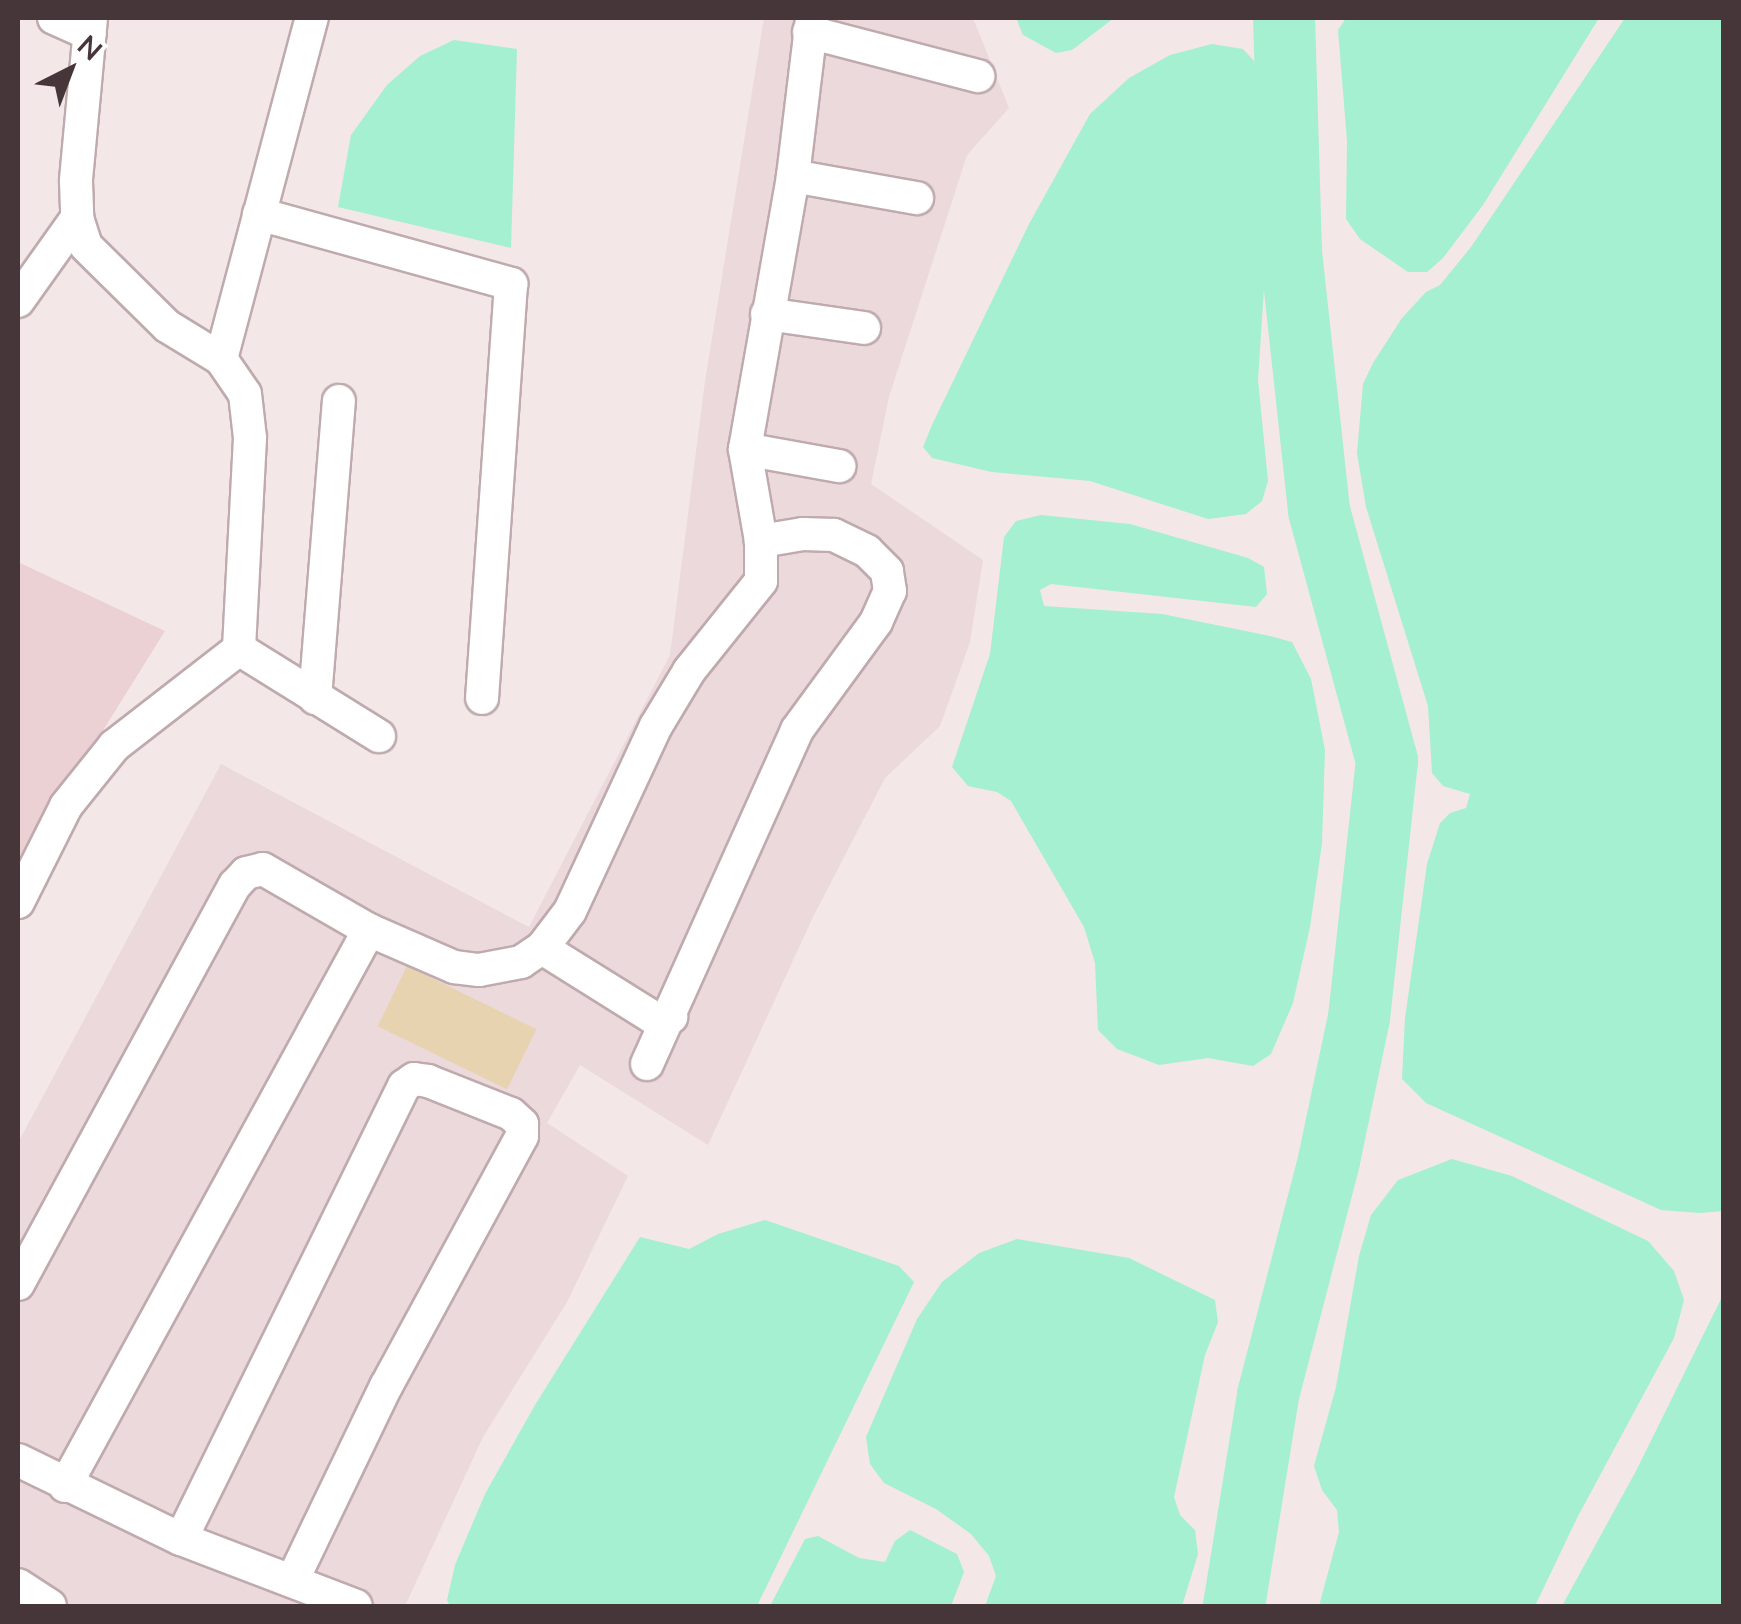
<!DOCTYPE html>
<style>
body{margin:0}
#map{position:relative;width:1741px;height:1624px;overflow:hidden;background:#f3e7e8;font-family:Mulish,sans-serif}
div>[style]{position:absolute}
.residential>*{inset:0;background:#ebd9dc}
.education>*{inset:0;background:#ecd1d4}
.green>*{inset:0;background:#e7d3b0;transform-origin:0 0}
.water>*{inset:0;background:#a4f0d0}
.river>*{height:62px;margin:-31px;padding:0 31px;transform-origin:31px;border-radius:31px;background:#a4f0d0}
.roads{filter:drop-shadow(2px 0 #bfaaad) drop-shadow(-2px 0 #bfaaad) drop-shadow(0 2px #bfaaad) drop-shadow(0 -2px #bfaaad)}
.minor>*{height:32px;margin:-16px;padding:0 16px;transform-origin:16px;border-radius:16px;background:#fff}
span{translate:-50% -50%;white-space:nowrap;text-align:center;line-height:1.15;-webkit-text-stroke:8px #fff;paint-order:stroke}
.frame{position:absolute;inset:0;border:20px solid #463639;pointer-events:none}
.north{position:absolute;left:20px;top:20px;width:100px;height:100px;-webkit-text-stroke:8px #fff;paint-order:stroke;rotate:42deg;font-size:28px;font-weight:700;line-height:40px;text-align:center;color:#463639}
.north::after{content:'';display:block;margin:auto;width:35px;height:45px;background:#463639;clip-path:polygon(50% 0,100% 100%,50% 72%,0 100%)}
</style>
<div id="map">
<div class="residential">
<div style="clip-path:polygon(764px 18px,973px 18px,1009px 108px,967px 155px,889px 397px,871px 484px,983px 560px,970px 642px,940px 726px,885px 778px,813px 917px,708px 1145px,580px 1065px,547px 1123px,628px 1176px,567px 1302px,483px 1437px,405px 1606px,70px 1606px,18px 1576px,18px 1143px,221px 764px,529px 927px,670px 655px,705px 381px)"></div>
</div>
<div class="education">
<div style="clip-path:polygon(18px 562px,165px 631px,41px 830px,18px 879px)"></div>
</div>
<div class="green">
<div style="left:407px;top:966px;width:144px;height:67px;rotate:26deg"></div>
</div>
<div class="water">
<div style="clip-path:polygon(1016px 18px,1114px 18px,1072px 50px,1056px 53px,1023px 35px)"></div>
<div style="clip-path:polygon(1346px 18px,1599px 18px,1483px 205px,1443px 258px,1427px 272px,1408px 272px,1360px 239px,1346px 219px,1347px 141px,1338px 30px)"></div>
<div style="clip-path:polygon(1625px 18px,1723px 18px,1724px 1211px,1699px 1213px,1661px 1210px,1426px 1103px,1402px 1079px,1405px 1018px,1427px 864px,1440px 823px,1450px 813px,1466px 808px,1470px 794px,1443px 786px,1432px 773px,1428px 706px,1366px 507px,1357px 453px,1363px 384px,1373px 363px,1402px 318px,1426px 292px,1440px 285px,1471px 247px)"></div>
<div style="clip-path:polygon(454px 40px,517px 49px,511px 248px,338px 207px,351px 135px,387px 85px,420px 56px)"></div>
<div style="clip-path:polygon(1212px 44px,1243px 49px,1254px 61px,1272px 166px,1258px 380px,1268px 481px,1262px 501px,1246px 514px,1208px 519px,1090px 481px,992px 472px,932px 458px,923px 447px,932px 425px,1029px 224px,1090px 114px,1129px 78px,1170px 55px)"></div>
<div style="clip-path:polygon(1041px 515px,1130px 524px,1248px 558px,1264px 567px,1267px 594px,1256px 607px,1051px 584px,1040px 590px,1044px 606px,1162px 614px,1270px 636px,1292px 642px,1311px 679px,1325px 750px,1322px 843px,1310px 927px,1293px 1003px,1271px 1054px,1253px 1066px,1208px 1058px,1159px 1065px,1117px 1049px,1098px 1030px,1095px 963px,1084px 927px,1011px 801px,997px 792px,968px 786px,952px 767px,990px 654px,1004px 537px,1016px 521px)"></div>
<div style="clip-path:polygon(1452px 1159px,1512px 1176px,1648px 1241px,1674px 1271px,1684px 1300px,1674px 1338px,1577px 1518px,1535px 1606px,1319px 1606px,1339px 1532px,1337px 1510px,1322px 1490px,1314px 1466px,1336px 1387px,1359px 1256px,1371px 1215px,1398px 1180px)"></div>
<div style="clip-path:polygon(765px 1220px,899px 1266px,914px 1282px,757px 1606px,450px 1606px,447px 1600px,455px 1565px,485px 1494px,535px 1405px,640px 1237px,689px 1249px,718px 1234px)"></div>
<div style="clip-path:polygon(1017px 1239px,1129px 1258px,1215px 1300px,1218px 1322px,1205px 1355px,1174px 1497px,1180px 1515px,1195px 1530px,1198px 1554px,1182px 1606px,985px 1606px,996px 1576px,989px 1556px,971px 1534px,936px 1509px,884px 1483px,870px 1464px,866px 1437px,917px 1319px,942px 1282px,979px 1253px)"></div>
<div style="clip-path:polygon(1723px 1295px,1723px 1606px,1562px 1606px,1636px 1471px)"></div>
<div style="clip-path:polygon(910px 1530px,957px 1554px,964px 1572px,951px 1606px,770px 1606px,805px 1539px,818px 1536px,859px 1558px,885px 1562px,895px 1541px)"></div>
</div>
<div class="river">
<div style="left:1234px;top:1606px;width:214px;rotate:-80.8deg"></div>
<div style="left:1268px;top:1395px;width:243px;rotate:-75.4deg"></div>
<div style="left:1329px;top:1160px;width:145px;rotate:-78.1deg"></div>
<div style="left:1359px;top:1018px;width:259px;rotate:-83.8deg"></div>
<div style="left:1387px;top:761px;width:260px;rotate:-105.2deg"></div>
<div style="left:1319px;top:510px;width:260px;rotate:-96.2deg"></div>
<div style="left:1291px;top:252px;width:234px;rotate:-91.7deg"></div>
</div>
<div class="roads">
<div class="minor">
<div style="left:54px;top:18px;width:39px;rotate:24deg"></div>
<div style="left:91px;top:18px;width:164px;rotate:95.3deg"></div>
<div style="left:76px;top:181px;width:37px;rotate:88deg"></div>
<div style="left:77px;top:218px;width:29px;rotate:72deg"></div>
<div style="left:86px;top:246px;width:114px;rotate:44.6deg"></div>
<div style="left:167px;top:326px;width:63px;rotate:31.4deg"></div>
<div style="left:221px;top:359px;width:42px;rotate:55.6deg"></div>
<div style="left:245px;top:394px;width:44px;rotate:83.5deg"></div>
<div style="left:250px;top:438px;width:211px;rotate:93deg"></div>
<div style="left:809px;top:32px;width:175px;rotate:14.6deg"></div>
<div style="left:793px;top:176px;width:126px;rotate:10.1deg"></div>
<div style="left:259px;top:214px;width:262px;rotate:15.5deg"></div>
<div style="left:511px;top:284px;width:415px;rotate:94deg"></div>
<div style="left:18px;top:301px;width:102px;rotate:-54.6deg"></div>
<div style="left:767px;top:314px;width:98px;rotate:8.2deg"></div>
<div style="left:221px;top:359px;width:353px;rotate:-75.1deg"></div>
<div style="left:745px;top:449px;width:96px;rotate:10.3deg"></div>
<div style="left:239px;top:649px;width:165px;rotate:31.9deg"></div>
<div style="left:315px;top:698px;width:298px;rotate:-85.4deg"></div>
<div style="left:18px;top:902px;width:107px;rotate:-63.4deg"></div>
<div style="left:66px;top:806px;width:77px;rotate:-51.3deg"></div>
<div style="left:114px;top:746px;width:158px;rotate:-37.8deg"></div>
<div style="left:542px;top:948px;width:138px;rotate:32deg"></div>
<div style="left:659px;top:1021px;width:13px;rotate:-18deg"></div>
<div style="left:647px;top:1064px;width:366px;rotate:-65.8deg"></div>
<div style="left:797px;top:730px;width:134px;rotate:-53.8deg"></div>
<div style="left:876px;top:622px;width:34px;rotate:-66deg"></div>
<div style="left:890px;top:591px;width:20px;rotate:-99deg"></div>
<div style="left:887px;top:571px;width:28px;rotate:-135deg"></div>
<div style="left:867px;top:551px;width:37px;rotate:-154deg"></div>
<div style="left:834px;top:535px;width:31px;rotate:-178deg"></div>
<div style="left:803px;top:534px;width:43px;rotate:170.5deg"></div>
<div style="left:18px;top:1284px;width:454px;rotate:-61.5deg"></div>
<div style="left:235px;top:885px;width:16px;rotate:-47deg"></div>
<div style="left:246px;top:873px;width:17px;rotate:-13deg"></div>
<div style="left:263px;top:869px;width:122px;rotate:29.9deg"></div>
<div style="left:369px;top:930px;width:93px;rotate:23.5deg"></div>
<div style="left:454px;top:967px;width:25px;rotate:7deg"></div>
<div style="left:479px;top:970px;width:43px;rotate:-10.8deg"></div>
<div style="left:521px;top:962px;width:25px;rotate:-34deg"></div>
<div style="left:542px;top:948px;width:46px;rotate:-52.9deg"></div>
<div style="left:570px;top:911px;width:204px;rotate:-65.1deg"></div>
<div style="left:656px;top:726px;width:64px;rotate:-59deg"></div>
<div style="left:689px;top:671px;width:115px;rotate:-51.3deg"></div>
<div style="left:761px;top:581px;width:40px;rotate:-90deg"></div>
<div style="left:761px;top:541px;width:93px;rotate:-99.9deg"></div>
<div style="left:745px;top:449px;width:277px;rotate:-80deg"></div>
<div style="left:793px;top:176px;width:159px;rotate:-83.1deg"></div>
<div style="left:18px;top:1460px;width:181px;rotate:25.9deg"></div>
<div style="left:181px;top:1539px;width:187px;rotate:20.9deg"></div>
<div style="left:65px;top:1486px;width:634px;rotate:-61.33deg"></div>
<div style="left:181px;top:1539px;width:505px;rotate:-63.79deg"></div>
<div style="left:404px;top:1086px;width:12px;rotate:-35deg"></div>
<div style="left:414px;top:1079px;width:14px;rotate:8deg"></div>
<div style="left:428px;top:1081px;width:89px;rotate:21.7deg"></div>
<div style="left:511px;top:1114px;width:15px;rotate:42deg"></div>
<div style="left:522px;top:1124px;width:12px;rotate:90deg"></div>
<div style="left:522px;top:1136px;width:285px;rotate:118.5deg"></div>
<div style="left:386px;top:1386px;width:214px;rotate:115.7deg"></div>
<div style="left:18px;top:1585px;width:38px;rotate:33deg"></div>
</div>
</div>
<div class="frame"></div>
<div class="north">N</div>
</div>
